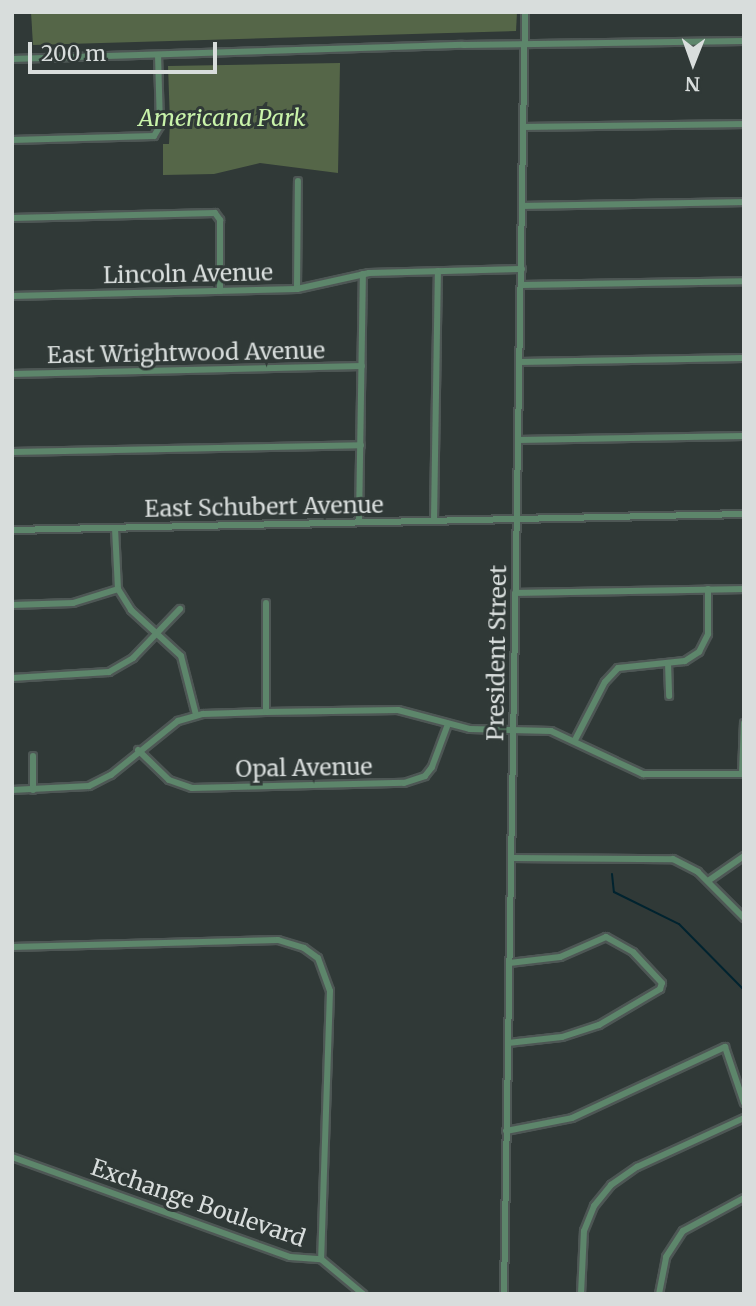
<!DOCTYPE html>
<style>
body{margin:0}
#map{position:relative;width:756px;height:1306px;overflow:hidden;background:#303937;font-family:Merriweather,serif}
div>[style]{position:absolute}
.green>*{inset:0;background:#556648}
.stream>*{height:2px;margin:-1px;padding:0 1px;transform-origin:1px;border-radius:1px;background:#01232f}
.roads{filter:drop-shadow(2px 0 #4e5755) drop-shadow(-2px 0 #4e5755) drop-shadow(0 2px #4e5755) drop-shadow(0 -2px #4e5755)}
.minor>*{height:6px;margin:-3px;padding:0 3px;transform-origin:3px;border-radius:3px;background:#5d866b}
span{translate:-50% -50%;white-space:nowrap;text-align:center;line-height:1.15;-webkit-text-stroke:6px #303937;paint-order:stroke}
.park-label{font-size:23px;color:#c9f3aa;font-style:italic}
.street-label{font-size:23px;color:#d8dddc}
.frame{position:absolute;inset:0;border:14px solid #d8dddc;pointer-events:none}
.north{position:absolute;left:658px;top:28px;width:70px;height:70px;-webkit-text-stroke:5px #303937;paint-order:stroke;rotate:181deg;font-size:19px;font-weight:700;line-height:28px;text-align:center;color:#d8dddc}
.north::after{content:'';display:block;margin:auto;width:24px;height:32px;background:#d8dddc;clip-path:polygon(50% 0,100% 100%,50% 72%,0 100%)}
.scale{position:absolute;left:28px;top:42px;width:189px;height:32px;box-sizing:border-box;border:4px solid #d8dddc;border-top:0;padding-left:9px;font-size:21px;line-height:24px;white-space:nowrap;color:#d8dddc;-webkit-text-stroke:5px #303937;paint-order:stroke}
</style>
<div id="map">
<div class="green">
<div style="clip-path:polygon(31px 12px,517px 12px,516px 31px,33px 45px)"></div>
<div style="clip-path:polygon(340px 63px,338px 173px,260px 163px,214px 174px,163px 175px,163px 144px,169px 144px,170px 122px,168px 66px)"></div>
</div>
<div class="stream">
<div style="left:612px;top:874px;width:18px;rotate:84deg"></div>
<div style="left:614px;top:892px;width:72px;rotate:26.2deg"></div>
<div style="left:679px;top:924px;width:93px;rotate:45.4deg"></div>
</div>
<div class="roads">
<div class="minor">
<div style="left:12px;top:59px;width:451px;rotate:-1.8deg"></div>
<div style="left:463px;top:45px;width:281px;rotate:-0.8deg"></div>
<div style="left:525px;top:127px;width:219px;rotate:-0.8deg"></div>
<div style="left:12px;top:140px;width:142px;rotate:-1.6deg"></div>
<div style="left:154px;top:136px;width:12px;rotate:-59deg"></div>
<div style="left:160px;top:126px;width:71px;rotate:-91.6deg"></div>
<div style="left:523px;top:206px;width:221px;rotate:-1deg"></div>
<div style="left:12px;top:218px;width:203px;rotate:-1.4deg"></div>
<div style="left:215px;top:213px;width:9px;rotate:54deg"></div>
<div style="left:220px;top:220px;width:71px;rotate:90deg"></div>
<div style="left:522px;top:285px;width:222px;rotate:-1deg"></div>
<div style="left:297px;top:289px;width:108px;rotate:-89.5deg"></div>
<div style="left:12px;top:296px;width:285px;rotate:-1.4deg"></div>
<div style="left:297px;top:289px;width:74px;rotate:-12.5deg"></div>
<div style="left:369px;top:273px;width:153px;rotate:-1.5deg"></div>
<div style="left:520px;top:362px;width:224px;rotate:-1deg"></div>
<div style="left:12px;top:374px;width:350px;rotate:-1.3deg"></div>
<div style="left:518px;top:440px;width:226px;rotate:-1deg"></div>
<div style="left:12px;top:452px;width:349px;rotate:-1.1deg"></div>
<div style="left:434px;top:520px;width:249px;rotate:-89.1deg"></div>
<div style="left:359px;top:522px;width:248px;rotate:-89.1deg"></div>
<div style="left:115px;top:528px;width:61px;rotate:87.2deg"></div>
<div style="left:118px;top:589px;width:25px;rotate:58deg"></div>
<div style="left:131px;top:610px;width:68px;rotate:42.6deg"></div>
<div style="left:181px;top:656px;width:61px;rotate:75.7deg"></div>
<div style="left:12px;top:530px;width:732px;rotate:-1.25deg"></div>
<div style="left:515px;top:593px;width:229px;rotate:-1deg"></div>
<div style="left:12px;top:605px;width:61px;rotate:-1.9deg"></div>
<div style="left:73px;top:603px;width:47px;rotate:-17.3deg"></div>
<div style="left:668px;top:663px;width:33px;rotate:88deg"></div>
<div style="left:12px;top:678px;width:97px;rotate:-3.5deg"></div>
<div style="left:109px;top:672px;width:28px;rotate:-30deg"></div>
<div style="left:133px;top:658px;width:68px;rotate:-46.2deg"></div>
<div style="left:266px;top:712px;width:109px;rotate:-90deg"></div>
<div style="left:575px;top:740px;width:65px;rotate:-62.7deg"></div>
<div style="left:605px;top:682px;width:19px;rotate:-47deg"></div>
<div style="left:618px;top:668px;width:67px;rotate:-6deg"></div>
<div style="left:685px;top:661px;width:17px;rotate:-33deg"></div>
<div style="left:699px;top:652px;width:20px;rotate:-63deg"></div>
<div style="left:708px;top:634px;width:45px;rotate:-90deg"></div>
<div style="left:138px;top:750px;width:43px;rotate:44.1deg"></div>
<div style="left:169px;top:780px;width:24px;rotate:19deg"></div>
<div style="left:192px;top:788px;width:212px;rotate:-1.4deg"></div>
<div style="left:404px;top:783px;width:22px;rotate:-18deg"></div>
<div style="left:425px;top:776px;width:11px;rotate:-52deg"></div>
<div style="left:432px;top:767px;width:46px;rotate:-69.6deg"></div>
<div style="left:33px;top:756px;width:34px;rotate:90deg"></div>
<div style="left:742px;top:774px;width:51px;rotate:-87.8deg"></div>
<div style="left:12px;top:790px;width:77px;rotate:-3deg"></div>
<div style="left:89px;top:786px;width:25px;rotate:-27deg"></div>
<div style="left:111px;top:775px;width:86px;rotate:-38.9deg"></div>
<div style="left:178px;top:721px;width:26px;rotate:-16deg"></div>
<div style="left:203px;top:714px;width:63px;rotate:-1.8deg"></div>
<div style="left:266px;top:712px;width:132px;rotate:-0.9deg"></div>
<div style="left:398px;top:710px;width:74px;rotate:14.8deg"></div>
<div style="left:470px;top:729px;width:81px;rotate:1.4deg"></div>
<div style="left:551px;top:731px;width:102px;rotate:25.1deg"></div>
<div style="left:643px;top:774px;width:101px"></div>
<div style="left:511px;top:858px;width:162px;rotate:0.4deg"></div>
<div style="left:673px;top:859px;width:28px;rotate:27deg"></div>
<div style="left:698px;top:872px;width:65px;rotate:45deg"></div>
<div style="left:708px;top:881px;width:44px;rotate:-34.8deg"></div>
<div style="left:12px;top:947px;width:266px;rotate:-1.5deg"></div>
<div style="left:278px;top:940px;width:27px;rotate:17deg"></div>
<div style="left:304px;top:948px;width:17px;rotate:36deg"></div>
<div style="left:318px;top:958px;width:35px;rotate:70deg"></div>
<div style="left:330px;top:991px;width:268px;rotate:91.9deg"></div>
<div style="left:508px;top:1043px;width:54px;rotate:-6.3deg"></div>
<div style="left:562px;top:1037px;width:39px;rotate:-18deg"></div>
<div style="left:599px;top:1025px;width:71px;rotate:-30.5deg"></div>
<div style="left:660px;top:989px;width:6px;rotate:-72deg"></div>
<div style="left:662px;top:983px;width:42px;rotate:-133.1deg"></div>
<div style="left:633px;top:952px;width:31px;rotate:-151deg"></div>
<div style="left:606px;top:937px;width:50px;rotate:156.5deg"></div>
<div style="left:560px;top:957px;width:51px;rotate:173.3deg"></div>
<div style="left:506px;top:1131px;width:67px;rotate:-11.1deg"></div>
<div style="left:572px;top:1118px;width:169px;rotate:-24.9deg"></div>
<div style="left:725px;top:1047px;width:59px;rotate:71.3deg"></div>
<div style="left:12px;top:1157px;width:295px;rotate:19.8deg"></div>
<div style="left:290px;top:1257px;width:31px;rotate:4deg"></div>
<div style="left:321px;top:1259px;width:55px;rotate:39.8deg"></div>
<div style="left:504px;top:1294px;width:1282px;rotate:-89.06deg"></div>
<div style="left:581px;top:1294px;width:63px;rotate:-87.3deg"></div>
<div style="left:584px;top:1231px;width:27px;rotate:-68deg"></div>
<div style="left:594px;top:1206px;width:27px;rotate:-51deg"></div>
<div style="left:611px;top:1185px;width:32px;rotate:-35deg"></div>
<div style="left:637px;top:1167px;width:118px;rotate:-24.6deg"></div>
<div style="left:659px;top:1294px;width:38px;rotate:-79deg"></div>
<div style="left:666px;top:1257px;width:31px;rotate:-57deg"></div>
<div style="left:683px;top:1231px;width:69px;rotate:-28.4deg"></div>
</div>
</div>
<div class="park-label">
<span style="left:222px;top:118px">Americana Park</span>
</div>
<div class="street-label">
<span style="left:188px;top:274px;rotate:-1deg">Lincoln Avenue</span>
<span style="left:186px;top:353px;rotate:-1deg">East Wrightwood Avenue</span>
<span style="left:264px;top:507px;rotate:-1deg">East Schubert Avenue</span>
<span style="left:497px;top:653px;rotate:-89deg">President Street</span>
<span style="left:304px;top:768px;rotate:-1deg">Opal Avenue</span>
<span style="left:198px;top:1203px;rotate:19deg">Exchange Boulevard</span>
</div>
<div class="frame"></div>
<div class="north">N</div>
<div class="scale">200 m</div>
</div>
